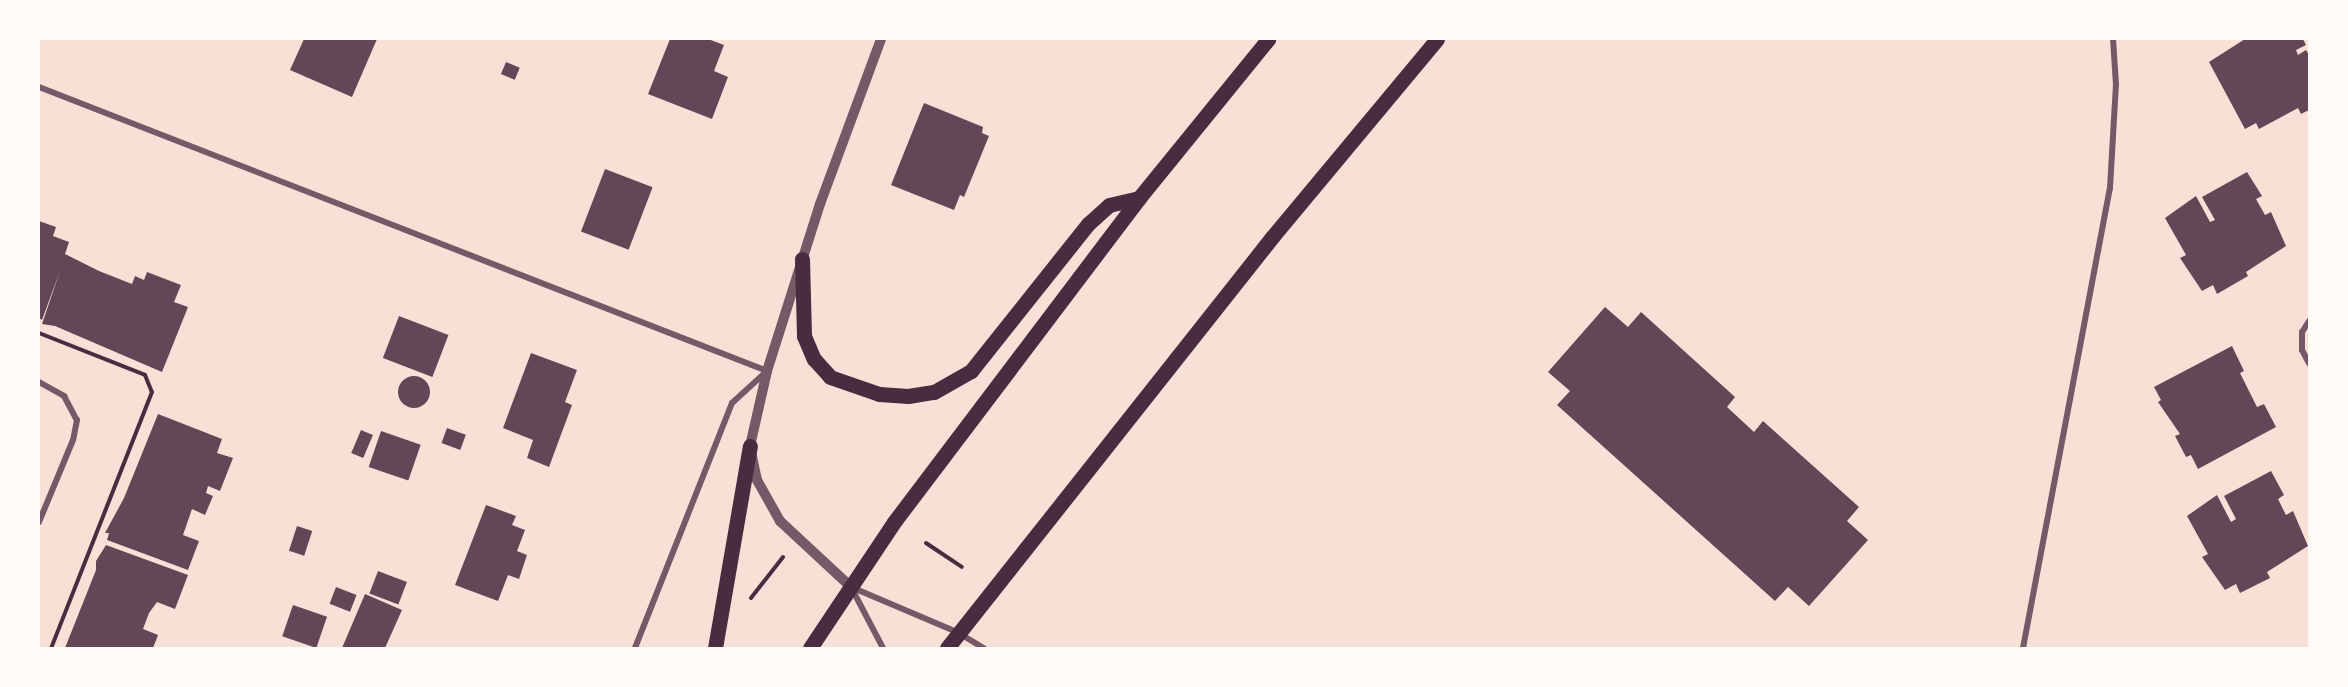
<!DOCTYPE html>
<style>
body{margin:0}
#map{position:relative;width:2348px;height:687px;overflow:hidden;background:#f7e1d7;font-family:Quicksand,sans-serif}
div>[style]{position:absolute}
.building>*{inset:0;background:#644757;transform-origin:0 0}
.round{border-radius:50%}
.path>*{height:4px;margin:-2px;padding:0 2px;transform-origin:2px;border-radius:2px;background:#4a2c40}
.minor>*{height:6px;margin:-3px;padding:0 3px;transform-origin:3px;border-radius:3px;background:#755966}
.tertiary>*{height:10px;margin:-5px;padding:0 5px;transform-origin:5px;border-radius:5px;background:#755966}
.primary>*{height:15px;margin:-7.5px;padding:0 7.5px;transform-origin:7.5px;border-radius:7.5px;background:#4a2c40}
span{translate:-50% -50%;white-space:nowrap;text-align:center;line-height:1.15;-webkit-text-stroke:4.5px #fffaf5;paint-order:stroke}
.frame{position:absolute;inset:0;border:40px solid #fffaf5;pointer-events:none}
</style>
<div id="map">
<div class="building">
<div style="clip-path:polygon(304px 39px,377px 39px,352px 97px,290px 70px)"></div>
<div style="clip-path:polygon(670px 39px,708px 39px,724px 45px,714px 71px,728px 77px,712px 119px,648px 94px)"></div>
<div style="clip-path:polygon(2245px 39px,2303px 39px,2306px 45px,2296px 50px,2298px 55px,2306px 50px,2309px 55px,2309px 110px,2301px 114px,2298px 108px,2259px 129px,2256px 123px,2245px 129px,2209px 62px)"></div>
<div style="left:506px;top:62px;width:15px;height:13px;rotate:23deg"></div>
<div style="clip-path:polygon(924px 103px,983px 127px,982px 133px,989px 136px,964px 197px,960px 195px,954px 210px,891px 185px)"></div>
<div style="left:605px;top:169px;width:51px;height:67px;rotate:21deg"></div>
<div style="clip-path:polygon(2247px 172px,2262px 196px,2256px 199px,2265px 215px,2271px 212px,2286px 246px,2246px 272px,2248px 276px,2217px 294px,2213px 285px,2202px 291px,2180px 258px,2186px 255px,2165px 218px,2196px 196px,2210px 222px,2215px 220px,2202px 197px)"></div>
<div style="clip-path:polygon(39px 221px,56px 227px,53px 236px,69px 242px,65px 254px,99px 271px,132px 284px,135px 276px,144px 280px,147px 272px,181px 285px,174px 302px,188px 307px,162px 372px,55px 326px,42px 324px,60px 271px,42px 320px,39px 318px)"></div>
<div style="clip-path:polygon(1605px 307px,1628px 327px,1641px 312px,1735px 397px,1727px 407px,1754px 432px,1763px 421px,1859px 507px,1847px 521px,1868px 540px,1809px 606px,1788px 587px,1775px 601px,1557px 405px,1570px 391px,1548px 372px)"></div>
<div style="left:399px;top:316px;width:53px;height:45px;rotate:21deg"></div>
<div style="clip-path:polygon(2232px 346px,2244px 371px,2240px 373px,2257px 407px,2264px 404px,2276px 427px,2198px 469px,2191px 455px,2186px 457px,2175px 436px,2180px 434px,2158px 402px,2161px 400px,2154px 387px)"></div>
<div style="clip-path:polygon(531px 353px,577px 370px,565px 402px,572px 405px,549px 467px,527px 458px,533px 440px,503px 428px)"></div>
<div class="round" style="left:398px;top:376px;width:32px;height:32px"></div>
<div style="clip-path:polygon(158px 414px,222px 439px,217px 453px,233px 458px,220px 491px,208px 486px,206px 493px,213px 496px,205px 515px,192px 509px,183px 535px,199px 541px,188px 570px,107px 540px,109px 533px,105px 533px,124px 498px)"></div>
<div style="left:447px;top:428px;width:20px;height:16px;rotate:20deg"></div>
<div style="left:361px;top:430px;width:13px;height:25px;rotate:23deg"></div>
<div style="left:381px;top:431px;width:42px;height:38px;rotate:19deg"></div>
<div style="clip-path:polygon(2271px 471px,2284px 495px,2278px 499px,2286px 515px,2293px 511px,2308px 546px,2267px 572px,2270px 578px,2240px 593px,2236px 584px,2225px 590px,2202px 557px,2208px 554px,2187px 516px,2217px 495px,2231px 522px,2236px 519px,2224px 496px)"></div>
<div style="clip-path:polygon(486px 505px,516px 516px,512px 525px,525px 530px,517px 551px,527px 555px,519px 579px,508px 575px,498px 601px,455px 585px)"></div>
<div style="left:297px;top:526px;width:16px;height:26px;rotate:18deg"></div>
<div style="clip-path:polygon(106px 545px,188px 575px,175px 609px,157px 602px,149px 613px,143px 629px,158px 635px,153px 648px,65px 648px,96px 570px,96px 561px)"></div>
<div style="left:378px;top:571px;width:31px;height:24px;rotate:21deg"></div>
<div style="left:336px;top:587px;width:22px;height:18px;rotate:21deg"></div>
<div style="clip-path:polygon(365px 594px,402px 610px,385px 648px,342px 648px)"></div>
<div style="left:293px;top:605px;width:36px;height:33px;rotate:19deg"></div>
</div>
<div class="path">
<div style="left:39px;top:333px;width:114px;rotate:21.6deg"></div>
<div style="left:145px;top:375px;width:18px;rotate:68deg"></div>
<div style="left:152px;top:392px;width:275px;rotate:111.5deg"></div>
<div style="left:926px;top:543px;width:43px;rotate:33.7deg"></div>
<div style="left:751px;top:598px;width:52px;rotate:-52deg"></div>
</div>
<div class="minor">
<div style="left:39px;top:87px;width:781px;rotate:21.31deg"></div>
<div style="left:767px;top:371px;width:47px;rotate:137.6deg"></div>
<div style="left:732px;top:403px;width:264px;rotate:111.6deg"></div>
<div style="left:2309px;top:321px;width:13px;rotate:122deg"></div>
<div style="left:2302px;top:332px;width:18px;rotate:90deg"></div>
<div style="left:2302px;top:350px;width:15px;rotate:62deg"></div>
<div style="left:39px;top:382px;width:29px;rotate:29deg"></div>
<div style="left:64px;top:396px;width:27px;rotate:62deg"></div>
<div style="left:77px;top:420px;width:20px;rotate:101deg"></div>
<div style="left:73px;top:440px;width:89px;rotate:112.5deg"></div>
<div style="left:851px;top:587px;width:115px;rotate:23deg"></div>
<div style="left:957px;top:632px;width:31px;rotate:31deg"></div>
<div style="left:851px;top:587px;width:69px;rotate:62.3deg"></div>
<div style="left:2023px;top:648px;width:468px;rotate:-79.3deg"></div>
<div style="left:2110px;top:188px;width:103px;rotate:-86.7deg"></div>
<div style="left:2116px;top:85px;width:46px;rotate:-93.7deg"></div>
</div>
<div class="tertiary">
<div style="left:851px;top:587px;width:97px;rotate:-137.1deg"></div>
<div style="left:780px;top:521px;width:47px;rotate:-119.3deg"></div>
<div style="left:757px;top:480px;width:35px;rotate:-102deg"></div>
<div style="left:750px;top:446px;width:77px;rotate:-77.2deg"></div>
<div style="left:767px;top:371px;width:175px;rotate:-72.4deg"></div>
<div style="left:820px;top:204px;width:176px;rotate:-69.7deg"></div>
</div>
<div class="primary">
<div style="left:802px;top:259px;width:77px;rotate:88.5deg"></div>
<div style="left:804px;top:336px;width:25px;rotate:67deg"></div>
<div style="left:814px;top:359px;width:24px;rotate:48deg"></div>
<div style="left:830px;top:377px;width:52px;rotate:19.1deg"></div>
<div style="left:879px;top:394px;width:29px;rotate:4deg"></div>
<div style="left:908px;top:396px;width:26px;rotate:-9deg"></div>
<div style="left:934px;top:392px;width:43px;rotate:-29.6deg"></div>
<div style="left:971px;top:371px;width:188px;rotate:-51.5deg"></div>
<div style="left:1088px;top:224px;width:28px;rotate:-42deg"></div>
<div style="left:1109px;top:205px;width:31px;rotate:-13deg"></div>
<div style="left:715px;top:648px;width:205px;rotate:-80.2deg"></div>
<div style="left:810px;top:648px;width:151px;rotate:-56.3deg"></div>
<div style="left:894px;top:522px;width:406px;rotate:-52.9deg"></div>
<div style="left:1139px;top:198px;width:205px;rotate:-50.9deg"></div>
<div style="left:947px;top:648px;width:525px;rotate:-51.65deg"></div>
<div style="left:1273px;top:236px;width:256px;rotate:-50.2deg"></div>
</div>
<div class="frame"></div>
</div>
